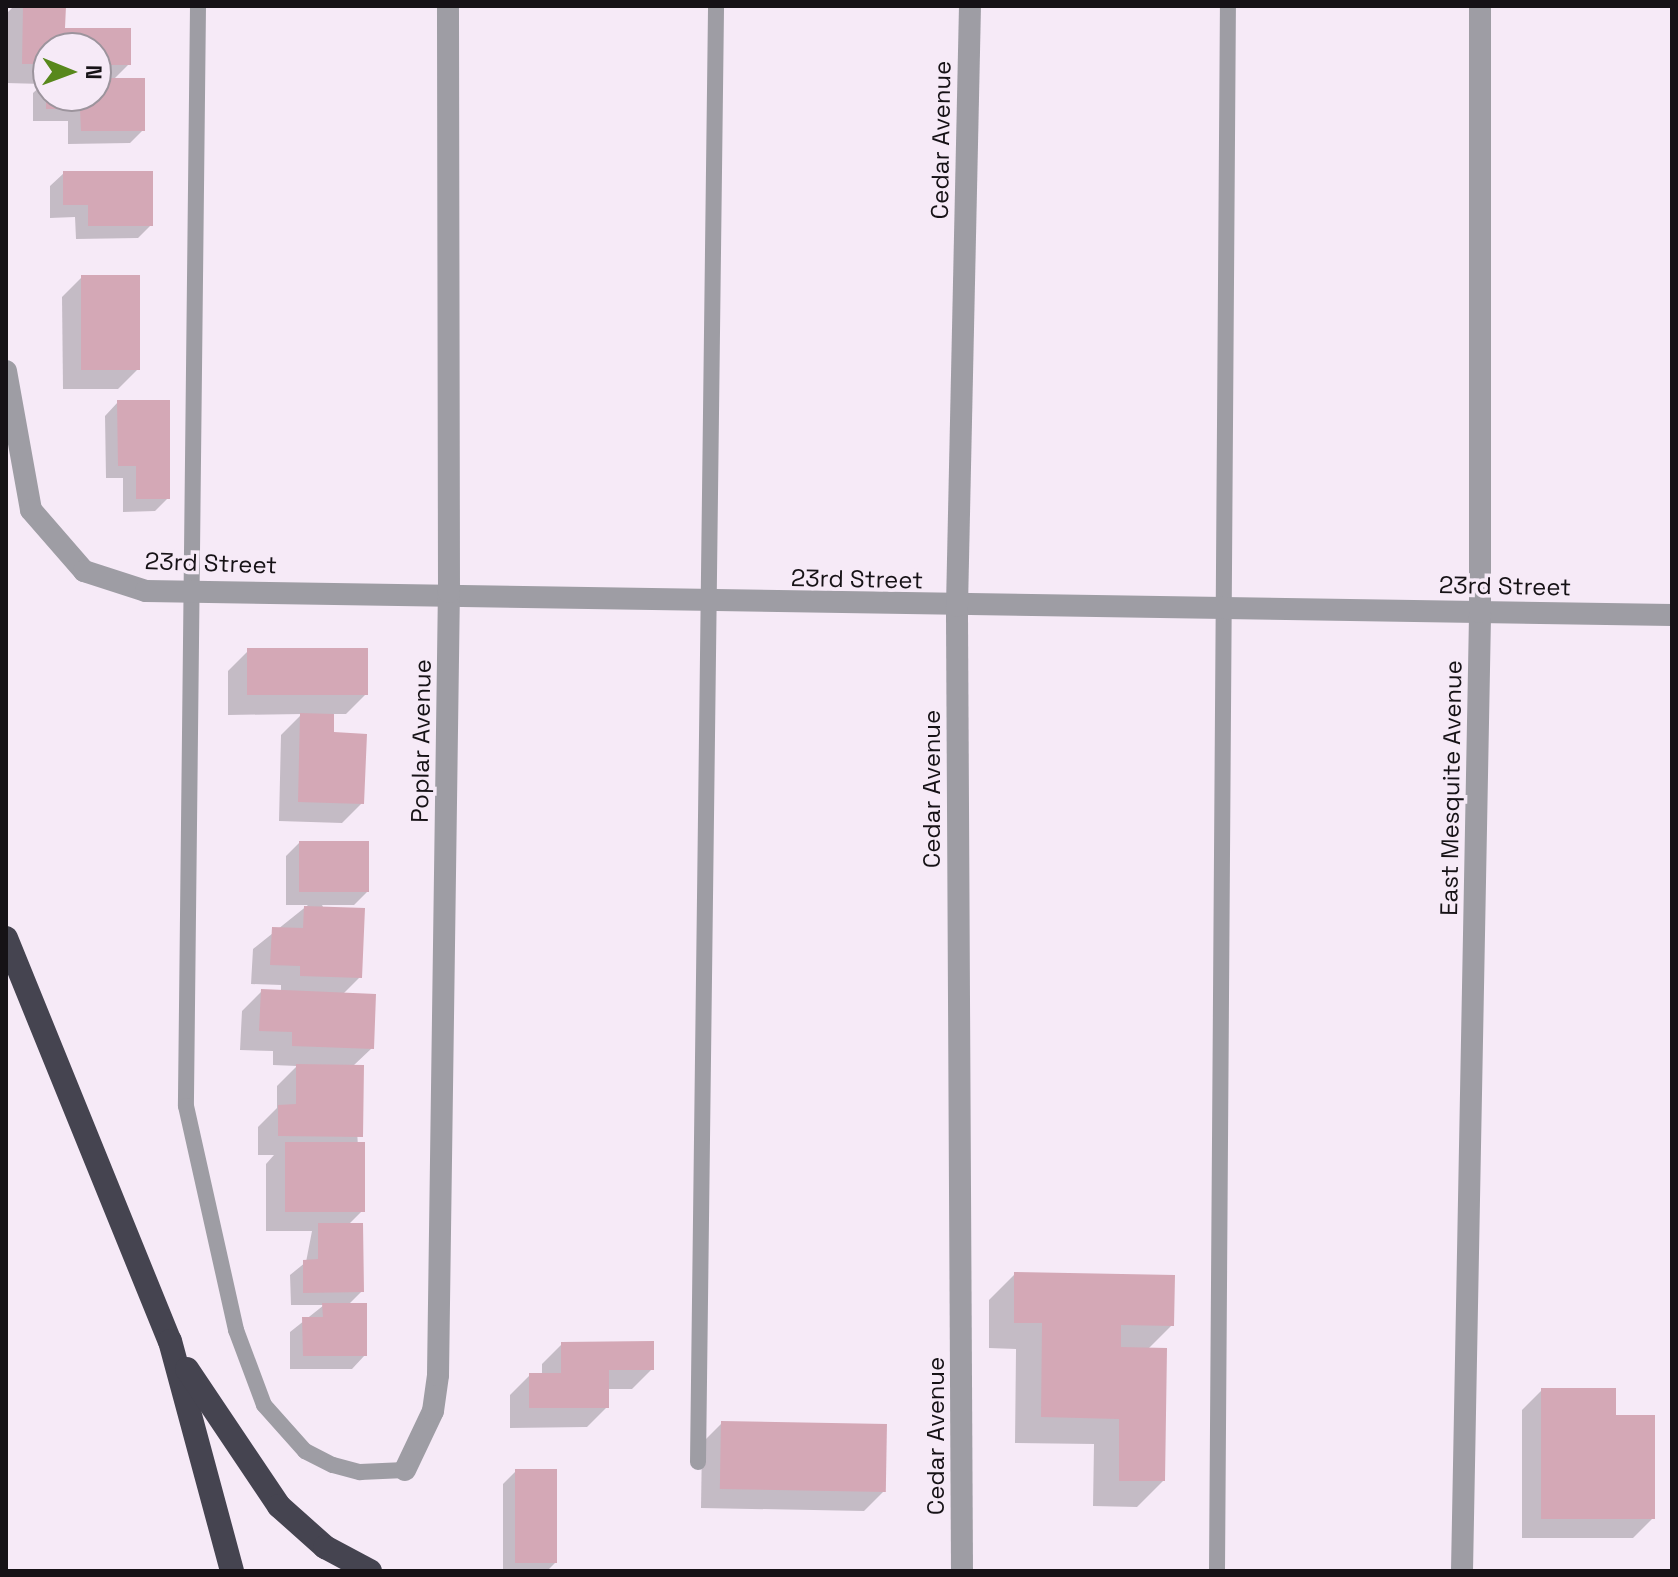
<!DOCTYPE html>
<style>
body{margin:0}
#map{position:relative;width:1678px;height:1577px;overflow:hidden;background:#f6eaf7;font-family:"Space Grotesk",sans-serif}
div>[style]{position:absolute}
.shadow>*{inset:0;background:#0003}
.building>*{inset:0;background:#d4a8b6;transform-origin:0 0}
.service>*{height:16px;margin:-8px;padding:0 8px;transform-origin:8px;border-radius:8px;background:#9e9da4}
.minor>*{height:22px;margin:-11px;padding:0 11px;transform-origin:11px;border-radius:11px;background:#9e9da4}
.motorway>*{height:24px;margin:-12px;padding:0 12px;transform-origin:12px;border-radius:12px;background:#454450}
span{translate:-50% -50%;white-space:nowrap;text-align:center;line-height:1.15;-webkit-text-stroke:7px #f6eaf7;paint-order:stroke}
.street-label{font-size:24px;color:#161216}
.frame{position:absolute;inset:0;border:8px solid #161216;pointer-events:none}
.north{position:absolute;left:32px;top:32px;width:80px;height:80px;box-sizing:border-box;background:#f6eaf7;border:2px solid #9c949d;border-radius:50%;rotate:91deg;font-size:22px;font-weight:700;line-height:32px;text-align:center;color:#161216}
.north::after{content:'';display:block;margin:auto;width:28px;height:36px;background:#58881c;clip-path:polygon(50% 0,100% 100%,50% 72%,0 100%)}
</style>
<div id="map">
<div class="shadow">
<div style="clip-path:polygon(evenodd,14px 6px,64px 6px,63px 30px,129px 64px,113px 80px,143px 130px,130px 143px,68px 144px,68px 121px,33px 121px,33px 93px,43px 84px,6px 83px,6px 14px,14px 6px,48px 48px,96px 48px,96px 96px,48px 96px,48px 48px)"></div>
<div style="clip-path:polygon(64px 173px,151px 225px,138px 238px,76px 239px,75px 217px,50px 218px,50px 186px)"></div>
<div style="clip-path:polygon(82px 277px,138px 369px,118px 389px,63px 389px,62px 297px)"></div>
<div style="clip-path:polygon(118px 402px,168px 498px,155px 511px,123px 512px,123px 478px,106px 478px,105px 416px)"></div>
<div style="clip-path:polygon(248px 651px,366px 694px,346px 714px,332px 714px,331px 734px,362px 803px,342px 823px,279px 821px,281px 735px,302px 714px,228px 715px,228px 671px)"></div>
<div style="clip-path:polygon(299px 843px,367px 892px,354px 905px,322px 905px,360px 977px,343px 994px,372px 1048px,353px 1066px,362px 1211px,348px 1225px,362px 1291px,348px 1305px,365px 1355px,352px 1369px,290px 1369px,290px 1332px,324px 1305px,291px 1305px,290px 1275px,306px 1262px,312px 1231px,266px 1231px,266px 1164px,274px 1155px,258px 1155px,258px 1127px,277px 1108px,277px 1086px,297px 1066px,273px 1065px,273px 1051px,240px 1050px,242px 1011px,262px 991px,281px 992px,281px 985px,251px 984px,253px 949px,308px 905px,286px 905px,286px 856px)"></div>
<div style="clip-path:polygon(1015px 1274px,1172px 1325px,1148px 1349px,1163px 1481px,1137px 1507px,1093px 1506px,1094px 1444px,1015px 1443px,1016px 1349px,989px 1348px,989px 1300px)"></div>
<div style="clip-path:polygon(562px 1344px,652px 1369px,632px 1389px,607px 1389px,607px 1407px,587px 1427px,510px 1428px,510px 1395px,530px 1375px,542px 1375px,542px 1364px)"></div>
<div style="clip-path:polygon(1542px 1390px,1614px 1417px,1653px 1518px,1633px 1538px,1522px 1538px,1522px 1410px)"></div>
<div style="clip-path:polygon(722px 1423px,884px 1491px,864px 1511px,701px 1508px,702px 1443px)"></div>
<div style="clip-path:polygon(516px 1471px,556px 1562px,547px 1571px,503px 1571px,503px 1484px)"></div>
</div>
<div class="building">
<div style="clip-path:polygon(23px 6px,66px 6px,65px 28px,131px 28px,131px 65px,96px 65px,96px 48px,48px 48px,48px 64px,22px 64px)"></div>
<div style="clip-path:polygon(96px 78px,145px 78px,145px 131px,81px 131px,80px 109px,46px 109px,46px 96px,96px 96px)"></div>
<div style="clip-path:polygon(63px 171px,153px 171px,153px 226px,88px 226px,88px 205px,63px 205px)"></div>
<div style="left:81px;top:275px;width:59px;height:95px"></div>
<div style="clip-path:polygon(117px 400px,170px 400px,170px 499px,136px 499px,136px 466px,118px 466px)"></div>
<div style="left:368px;top:648px;width:47px;height:121px;rotate:90deg"></div>
<div style="clip-path:polygon(300px 713px,334px 714px,334px 732px,367px 734px,364px 804px,298px 802px)"></div>
<div style="left:299px;top:841px;width:70px;height:51px"></div>
<div style="clip-path:polygon(304px 906px,365px 908px,362px 978px,300px 976px,300px 966px,270px 965px,272px 927px,303px 928px)"></div>
<div style="clip-path:polygon(261px 989px,376px 994px,374px 1049px,292px 1046px,292px 1032px,259px 1031px)"></div>
<div style="clip-path:polygon(296px 1064px,364px 1065px,363px 1137px,278px 1136px,278px 1105px,296px 1104px)"></div>
<div style="left:285px;top:1142px;width:80px;height:70px"></div>
<div style="clip-path:polygon(318px 1223px,363px 1223px,364px 1292px,303px 1293px,303px 1260px,318px 1259px)"></div>
<div style="clip-path:polygon(1014px 1272px,1175px 1275px,1174px 1326px,1121px 1325px,1121px 1347px,1167px 1348px,1165px 1481px,1119px 1481px,1119px 1419px,1041px 1417px,1042px 1323px,1014px 1323px)"></div>
<div style="clip-path:polygon(322px 1303px,367px 1303px,367px 1356px,303px 1356px,302px 1317px,323px 1317px)"></div>
<div style="clip-path:polygon(654px 1341px,654px 1370px,609px 1370px,609px 1408px,529px 1408px,529px 1373px,561px 1373px,561px 1342px)"></div>
<div style="clip-path:polygon(1541px 1388px,1616px 1388px,1616px 1415px,1655px 1415px,1655px 1519px,1541px 1519px)"></div>
<div style="left:721px;top:1421px;width:166px;height:68px;rotate:1deg"></div>
<div style="left:515px;top:1469px;width:42px;height:94px"></div>
</div>
<div class="service">
<div style="left:198px;top:6px;width:1100px;rotate:90.63deg"></div>
<div style="left:186px;top:1106px;width:230px;rotate:77.4deg"></div>
<div style="left:236px;top:1330px;width:80px;rotate:69.5deg"></div>
<div style="left:264px;top:1405px;width:62px;rotate:48.3deg"></div>
<div style="left:305px;top:1451px;width:31px;rotate:27deg"></div>
<div style="left:333px;top:1465px;width:28px;rotate:15deg"></div>
<div style="left:360px;top:1472px;width:45px;rotate:-2.5deg"></div>
<div style="left:698px;top:1462px;width:1456px;rotate:-89.29deg"></div>
<div style="left:1217px;top:1571px;width:1565px;rotate:-89.6deg"></div>
</div>
<div class="minor">
<div style="left:6px;top:371px;width:141px;rotate:79.8deg"></div>
<div style="left:31px;top:510px;width:81px;rotate:49deg"></div>
<div style="left:84px;top:571px;width:65px;rotate:17.9deg"></div>
<div style="left:146px;top:591px;width:1526px;rotate:0.9deg"></div>
<div style="left:405px;top:1470px;width:65px;rotate:-64.6deg"></div>
<div style="left:433px;top:1411px;width:36px;rotate:-82deg"></div>
<div style="left:438px;top:1375px;width:783px;rotate:-89.2deg"></div>
<div style="left:449px;top:592px;width:586px;rotate:-90.1deg"></div>
<div style="left:962px;top:1571px;width:965px;rotate:-90.3deg"></div>
<div style="left:957px;top:606px;width:600px;rotate:-88.76deg"></div>
<div style="left:1462px;top:1571px;width:959px;rotate:-88.92deg"></div>
<div style="left:1480px;top:612px;width:606px;rotate:-90deg"></div>
</div>
<div class="motorway">
<div style="left:6px;top:938px;width:435px;rotate:67.9deg"></div>
<div style="left:170px;top:1341px;width:238px;rotate:74.9deg"></div>
<div style="left:187px;top:1369px;width:165px;rotate:56.1deg"></div>
<div style="left:279px;top:1506px;width:62px;rotate:41.7deg"></div>
<div style="left:325px;top:1547px;width:51px;rotate:28.1deg"></div>
</div>
<div class="street-label">
<span style="left:941px;top:140px;rotate:-89deg">Cedar Avenue</span>
<span style="left:211px;top:563px;rotate:2deg">23rd Street</span>
<span style="left:857px;top:579px;rotate:1deg">23rd Street</span>
<span style="left:1505px;top:586px;rotate:1deg">23rd Street</span>
<span style="left:421px;top:741px;rotate:-89deg">Poplar Avenue</span>
<span style="left:1451px;top:788px;rotate:-89deg">East Mesquite Avenue</span>
<span style="left:932px;top:789px;rotate:-90deg">Cedar Avenue</span>
<span style="left:936px;top:1436px;rotate:-90deg">Cedar Avenue</span>
</div>
<div class="frame"></div>
<div class="north">N</div>
</div>
